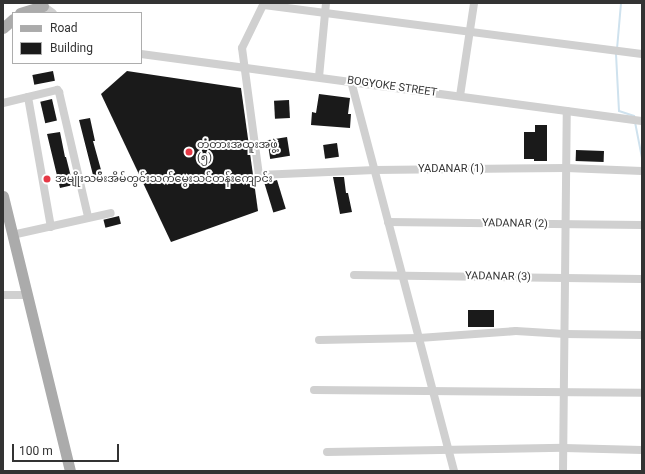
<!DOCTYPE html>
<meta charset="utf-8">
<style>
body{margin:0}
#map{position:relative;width:645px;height:474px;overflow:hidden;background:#fff;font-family:Roboto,"Noto Sans Myanmar",sans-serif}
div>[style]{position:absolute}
.stream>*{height:2px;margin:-1px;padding:0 1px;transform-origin:1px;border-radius:1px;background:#cfe2ee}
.building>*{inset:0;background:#1a1a1a;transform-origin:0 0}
.minor>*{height:8px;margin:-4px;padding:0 4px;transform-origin:4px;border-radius:4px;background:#d0d0d0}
.major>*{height:11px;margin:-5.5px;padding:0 5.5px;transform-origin:5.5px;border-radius:5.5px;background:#ababab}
.dots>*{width:11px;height:11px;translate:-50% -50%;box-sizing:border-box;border:2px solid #fff;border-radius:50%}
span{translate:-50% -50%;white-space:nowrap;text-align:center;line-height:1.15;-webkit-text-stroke:4px #fff;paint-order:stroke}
.street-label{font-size:11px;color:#333}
.poi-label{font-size:11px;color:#333}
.left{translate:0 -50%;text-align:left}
.frame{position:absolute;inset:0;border:4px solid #333;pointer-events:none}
.legend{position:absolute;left:12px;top:12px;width:130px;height:52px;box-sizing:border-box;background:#fff;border:1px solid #adadad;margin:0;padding:5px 7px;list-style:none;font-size:12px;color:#333}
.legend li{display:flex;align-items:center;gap:8px;height:20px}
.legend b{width:20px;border:1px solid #adadad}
.scale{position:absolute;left:12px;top:444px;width:107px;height:18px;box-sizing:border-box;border:2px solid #333;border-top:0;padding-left:5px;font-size:12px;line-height:14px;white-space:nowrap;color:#333;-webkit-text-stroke:3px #fff;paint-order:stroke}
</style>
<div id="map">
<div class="stream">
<div style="left:617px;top:49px;width:46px;rotate:-85deg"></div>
<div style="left:616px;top:54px;width:57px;rotate:87deg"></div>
<div style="left:619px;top:111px;width:16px;rotate:18deg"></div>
<div style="left:634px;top:116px;width:2px;rotate:90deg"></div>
<div style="left:635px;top:122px;width:37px;rotate:79deg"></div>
</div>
<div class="building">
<div style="left:53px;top:71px;width:10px;height:21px;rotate:79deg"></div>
<div style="clip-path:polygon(127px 71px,241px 88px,258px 211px,171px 242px,101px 94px)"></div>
<div style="clip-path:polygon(319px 94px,350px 98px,348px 114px,351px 114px,350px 128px,311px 125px,312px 112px,316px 113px)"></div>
<div style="left:52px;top:99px;width:22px;height:12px;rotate:77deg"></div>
<div style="left:289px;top:100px;width:18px;height:15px;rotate:87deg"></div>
<div style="clip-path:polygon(90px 118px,95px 141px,93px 141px,103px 177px,94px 179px,79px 120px)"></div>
<div style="clip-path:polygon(535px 125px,547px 125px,547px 161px,534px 161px,534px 159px,524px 159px,524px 132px,535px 132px)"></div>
<div style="clip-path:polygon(60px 132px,65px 157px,66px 157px,73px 185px,60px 188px,47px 134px)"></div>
<div style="left:287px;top:137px;width:19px;height:20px;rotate:81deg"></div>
<div style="left:337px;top:143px;width:14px;height:14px;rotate:82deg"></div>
<div style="left:576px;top:150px;width:28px;height:11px;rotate:2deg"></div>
<div style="clip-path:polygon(333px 177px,344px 177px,346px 193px,348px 193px,352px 212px,340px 214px)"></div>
<div style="left:277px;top:180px;width:30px;height:13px;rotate:73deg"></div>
<div style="left:119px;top:216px;width:8px;height:16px;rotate:76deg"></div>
<div style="left:468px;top:310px;width:26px;height:17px"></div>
</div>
<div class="minor">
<div style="left:39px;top:3px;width:17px;rotate:36deg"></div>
<div style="left:264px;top:3px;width:50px;rotate:116.1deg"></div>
<div style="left:242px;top:48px;width:128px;rotate:82.4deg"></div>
<div style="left:259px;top:175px;width:116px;rotate:-2.5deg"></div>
<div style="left:375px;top:170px;width:191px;rotate:-0.6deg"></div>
<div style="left:566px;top:168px;width:76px;rotate:2.3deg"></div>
<div style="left:264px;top:5px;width:381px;rotate:7.4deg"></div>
<div style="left:141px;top:54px;width:505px;rotate:7.62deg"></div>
<div style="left:319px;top:77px;width:74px;rotate:-84.6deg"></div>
<div style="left:351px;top:81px;width:403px;rotate:75.2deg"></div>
<div style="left:460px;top:96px;width:94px;rotate:-81.4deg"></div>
<div style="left:28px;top:97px;width:132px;rotate:80deg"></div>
<div style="left:3px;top:103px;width:56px;rotate:-13.5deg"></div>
<div style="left:57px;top:90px;width:3px;rotate:45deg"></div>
<div style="left:59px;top:92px;width:128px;rotate:76.9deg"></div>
<div style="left:388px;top:222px;width:254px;rotate:0.7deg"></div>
<div style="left:12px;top:235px;width:101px;rotate:-12.5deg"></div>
<div style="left:354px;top:275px;width:288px;rotate:0.8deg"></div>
<div style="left:3px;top:295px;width:25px"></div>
<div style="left:319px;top:340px;width:100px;rotate:-1.1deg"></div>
<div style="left:419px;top:338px;width:97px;rotate:-4.1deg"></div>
<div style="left:516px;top:331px;width:49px;rotate:3.5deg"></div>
<div style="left:565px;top:334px;width:77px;rotate:0.7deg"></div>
<div style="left:314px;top:390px;width:328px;rotate:0.5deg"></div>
<div style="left:327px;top:452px;width:237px;rotate:-1deg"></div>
<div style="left:564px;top:448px;width:78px;rotate:1.5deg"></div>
<div style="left:563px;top:471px;width:360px;rotate:-89.4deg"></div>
</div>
<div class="major">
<div style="left:20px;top:13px;width:24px;rotate:-17deg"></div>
<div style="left:3px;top:28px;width:13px;rotate:-42deg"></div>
<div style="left:3px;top:196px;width:283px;rotate:76.3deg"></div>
</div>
<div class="dots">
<div style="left:189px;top:152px;background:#e63946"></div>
<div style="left:47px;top:179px;background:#e63946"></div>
</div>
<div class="street-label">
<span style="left:392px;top:87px;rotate:8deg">BOGYOKE STREET</span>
<span style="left:451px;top:169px">YADANAR (1)</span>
<span style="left:515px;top:224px;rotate:1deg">YADANAR (2)</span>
<span style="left:498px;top:277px;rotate:1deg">YADANAR (3)</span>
</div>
<div class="poi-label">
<span class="left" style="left:197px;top:152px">တံတားအထူးအဖွဲ့<br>(၅)</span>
<span class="left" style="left:55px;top:179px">အမျိုးသမီးအိမ်တွင်းသက်မွေးသင်တန်းကျောင်း</span>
</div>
<div class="frame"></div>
<ul class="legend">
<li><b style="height:5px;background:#ababab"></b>Road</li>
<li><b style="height:11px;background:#1a1a1a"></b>Building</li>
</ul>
<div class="scale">100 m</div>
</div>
